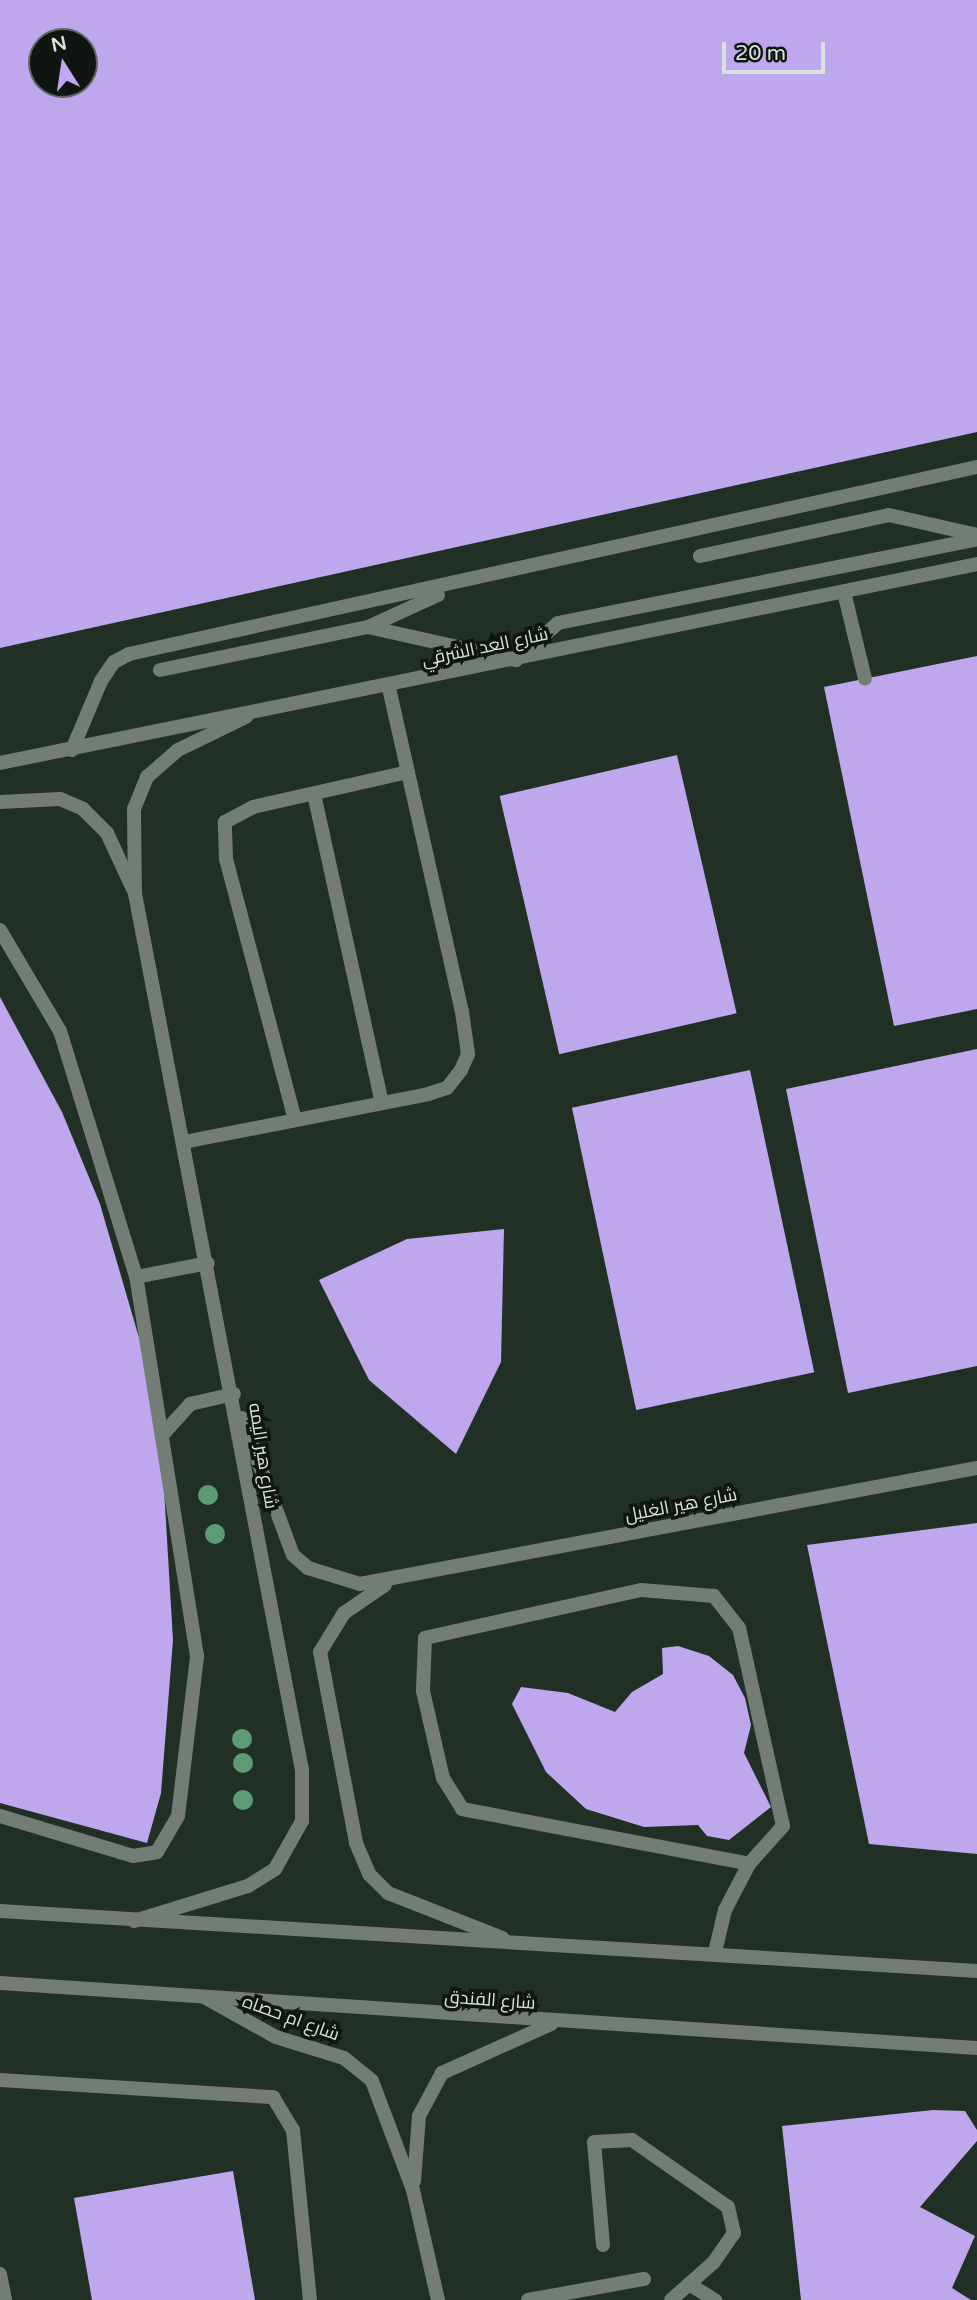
<!DOCTYPE html>
<meta charset="utf-8">
<style>
body{margin:0}
#map{position:relative;width:977px;height:2300px;overflow:hidden;background:#203025;font-family:"Varela Round",Cairo,sans-serif}
div>[style]{position:absolute}
.building>*{inset:0;background:#bea7ec;transform-origin:0 0}
.service>*{height:14px;margin:-7px;padding:0 7px;transform-origin:7px;border-radius:7px;background:#747c76}
.minor>*{height:14px;margin:-7px;padding:0 7px;transform-origin:7px;border-radius:7px;background:#747c76}
.tertiary>*{height:14px;margin:-7px;padding:0 7px;transform-origin:7px;border-radius:7px;background:#747c76}
.trees>*{width:20px;height:20px;margin:-10px;border-radius:50%;background:#5c9b73}
span{translate:-50% -50%;white-space:nowrap;text-align:center;line-height:1.15;-webkit-text-stroke:7px #0f1611;paint-order:stroke}
.street-label{font-size:18px;color:#d8e2db}
.north{position:absolute;left:28px;top:28px;width:70px;height:70px;box-sizing:border-box;background:#0f1611;border:2px solid #5f6862;border-radius:50%;rotate:348deg;font-size:19px;font-weight:700;line-height:28px;text-align:center;color:#d8e2db}
.north::after{content:'';display:block;margin:auto;width:24px;height:32px;background:#c2a8f3;clip-path:polygon(50% 0,100% 100%,50% 72%,0 100%)}
.scale{position:absolute;left:722px;top:42px;width:103px;height:32px;box-sizing:border-box;border:4px solid #d8e2db;border-top:0;padding-left:9px;font-size:21px;line-height:24px;white-space:nowrap;color:#d8e2db;-webkit-text-stroke:5px #0f1611;paint-order:stroke}
</style>
<div id="map">
<div class="building">
<div style="clip-path:polygon(evenodd,0 0,977px 0,977px 432px,0 648px,0 0,42px 42px,84px 42px,84px 84px,42px 84px,42px 42px)"></div>
<div style="clip-path:polygon(977px 656px,977px 1009px,894px 1026px,824px 687px)"></div>
<div style="left:677px;top:755px;width:265px;height:182px;rotate:77deg"></div>
<div style="clip-path:polygon(0 997px,62px 1112px,100px 1204px,149px 1372px,162px 1455px,173px 1640px,161px 1793px,147px 1843px,0 1803px)"></div>
<div style="clip-path:polygon(977px 1049px,977px 1366px,848px 1393px,786px 1089px)"></div>
<div style="left:750px;top:1070px;width:309px;height:182px;rotate:78deg"></div>
<div style="clip-path:polygon(504px 1229px,501px 1362px,456px 1454px,369px 1380px,319px 1280px,407px 1239px)"></div>
<div style="clip-path:polygon(977px 1523px,977px 1854px,869px 1844px,807px 1545px)"></div>
<div style="clip-path:polygon(678px 1646px,709px 1656px,733px 1675px,745px 1698px,751px 1725px,744px 1753px,771px 1807px,729px 1840px,707px 1836px,698px 1825px,644px 1827px,586px 1809px,546px 1772px,512px 1704px,521px 1687px,568px 1693px,615px 1712px,632px 1692px,663px 1674px,662px 1648px)"></div>
<div style="clip-path:polygon(933px 2110px,965px 2111px,977px 2130px,977px 2141px,920px 2207px,975px 2236px,952px 2288px,971px 2300px,801px 2300px,782px 2126px)"></div>
<div style="clip-path:polygon(233px 2171px,255px 2300px,92px 2300px,74px 2198px)"></div>
</div>
<div class="service">
<div style="left:700px;top:556px;width:193px;rotate:-12.2deg"></div>
<div style="left:889px;top:515px;width:90px;rotate:12.8deg"></div>
<div style="left:844px;top:592px;width:89px;rotate:76.4deg"></div>
<div style="left:368px;top:627px;width:77px;rotate:-24.6deg"></div>
<div style="left:160px;top:670px;width:212px;rotate:-11.7deg"></div>
<div style="left:368px;top:627px;width:152px;rotate:12.6deg"></div>
<div style="left:516px;top:660px;width:56px;rotate:-41.4deg"></div>
<div style="left:558px;top:623px;width:427px;rotate:-11.3deg"></div>
<div style="left:72px;top:750px;width:75px;rotate:-67.2deg"></div>
<div style="left:101px;top:681px;width:23px;rotate:-56deg"></div>
<div style="left:114px;top:662px;width:17px;rotate:-28deg"></div>
<div style="left:129px;top:654px;width:868px;rotate:-12.44deg"></div>
<div style="left:314px;top:794px;width:315px;rotate:77.6deg"></div>
<div style="left:0;top:930px;width:117px;rotate:59.3deg"></div>
<div style="left:60px;top:1031px;width:257px;rotate:72.8deg"></div>
<div style="left:136px;top:1277px;width:73px;rotate:-11deg"></div>
<div style="left:295px;top:1120px;width:271px;rotate:-104.8deg"></div>
<div style="left:226px;top:858px;width:36px;rotate:-92deg"></div>
<div style="left:225px;top:822px;width:32px;rotate:-28deg"></div>
<div style="left:253px;top:807px;width:159px;rotate:-12.7deg"></div>
<div style="left:184px;top:1142px;width:249px;rotate:-11.1deg"></div>
<div style="left:428px;top:1094px;width:20px;rotate:-18deg"></div>
<div style="left:447px;top:1088px;width:23px;rotate:-52deg"></div>
<div style="left:461px;top:1070px;width:17px;rotate:-66deg"></div>
<div style="left:468px;top:1054px;width:42px;rotate:-98.1deg"></div>
<div style="left:462px;top:1012px;width:333px;rotate:-102.7deg"></div>
<div style="left:165px;top:1432px;width:38px;rotate:-48deg"></div>
<div style="left:190px;top:1404px;width:45px;rotate:-12.8deg"></div>
<div style="left:0;top:1816px;width:139px;rotate:16.7deg"></div>
<div style="left:133px;top:1856px;width:24px;rotate:-9deg"></div>
<div style="left:157px;top:1852px;width:42px;rotate:-59.7deg"></div>
<div style="left:178px;top:1816px;width:161px;rotate:-83.2deg"></div>
<div style="left:197px;top:1656px;width:384px;rotate:-99.1deg"></div>
<div style="left:715px;top:1952px;width:43px;rotate:-76.6deg"></div>
<div style="left:725px;top:1910px;width:52px;rotate:-62.4deg"></div>
<div style="left:749px;top:1864px;width:51px;rotate:-48.2deg"></div>
<div style="left:783px;top:1826px;width:203px;rotate:-102.5deg"></div>
<div style="left:739px;top:1628px;width:41px;rotate:-128deg"></div>
<div style="left:714px;top:1596px;width:73px;rotate:-175.3deg"></div>
<div style="left:641px;top:1590px;width:221px;rotate:167.5deg"></div>
<div style="left:425px;top:1638px;width:53px;rotate:92.2deg"></div>
<div style="left:423px;top:1691px;width:89px;rotate:77.1deg"></div>
<div style="left:443px;top:1778px;width:36px;rotate:58deg"></div>
<div style="left:462px;top:1809px;width:292px;rotate:10.8deg"></div>
<div style="left:0;top:2080px;width:274px;rotate:3.6deg"></div>
<div style="left:273px;top:2097px;width:39px;rotate:59deg"></div>
<div style="left:293px;top:2130px;width:171px;rotate:84.3deg"></div>
<div style="left:603px;top:2245px;width:103px;rotate:-95deg"></div>
<div style="left:594px;top:2142px;width:38px;rotate:-3deg"></div>
<div style="left:632px;top:2140px;width:117px;rotate:34.9deg"></div>
<div style="left:728px;top:2207px;width:27px;rotate:77deg"></div>
<div style="left:734px;top:2233px;width:35px;rotate:125deg"></div>
<div style="left:714px;top:2262px;width:57px;rotate:138.5deg"></div>
<div style="left:0;top:2274px;width:26px;rotate:79deg"></div>
<div style="left:689px;top:2284px;width:31px;rotate:32deg"></div>
<div style="left:528px;top:2300px;width:118px;rotate:-10.3deg"></div>
</div>
<div class="minor">
<div style="left:0;top:763px;width:997px;rotate:-11.51deg"></div>
<div style="left:0;top:802px;width:60px;rotate:-2.9deg"></div>
<div style="left:60px;top:799px;width:25px;rotate:23deg"></div>
<div style="left:83px;top:809px;width:34px;rotate:45deg"></div>
<div style="left:107px;top:833px;width:62px;rotate:65.1deg"></div>
<div style="left:242px;top:1418px;width:146px;rotate:69.6deg"></div>
<div style="left:293px;top:1555px;width:20px;rotate:41deg"></div>
<div style="left:308px;top:1568px;width:54px;rotate:17.1deg"></div>
<div style="left:360px;top:1584px;width:628px;rotate:-10.65deg"></div>
<div style="left:385px;top:1585px;width:50px;rotate:145.7deg"></div>
<div style="left:344px;top:1613px;width:46px;rotate:121.6deg"></div>
<div style="left:320px;top:1652px;width:194px;rotate:79.3deg"></div>
<div style="left:356px;top:1843px;width:34px;rotate:67deg"></div>
<div style="left:369px;top:1874px;width:27px;rotate:45deg"></div>
<div style="left:388px;top:1893px;width:123px;rotate:21.5deg"></div>
<div style="left:134px;top:1921px;width:119px;rotate:-17.1deg"></div>
<div style="left:248px;top:1886px;width:32px;rotate:-32deg"></div>
<div style="left:275px;top:1869px;width:55px;rotate:-60.6deg"></div>
<div style="left:302px;top:1821px;width:51px;rotate:-90deg"></div>
<div style="left:302px;top:1770px;width:892px;rotate:-100.79deg"></div>
<div style="left:135px;top:894px;width:85px;rotate:-90.7deg"></div>
<div style="left:134px;top:809px;width:35px;rotate:-68deg"></div>
<div style="left:147px;top:777px;width:41px;rotate:-41.1deg"></div>
<div style="left:178px;top:750px;width:76px;rotate:-25.9deg"></div>
<div style="left:204px;top:1997px;width:82px;rotate:29.1deg"></div>
<div style="left:276px;top:2037px;width:71px;rotate:17.2deg"></div>
<div style="left:344px;top:2058px;width:36px;rotate:39deg"></div>
<div style="left:372px;top:2081px;width:116px;rotate:69.4deg"></div>
<div style="left:413px;top:2190px;width:113px;rotate:77.2deg"></div>
<div style="left:414px;top:2181px;width:65px;rotate:-85.6deg"></div>
<div style="left:419px;top:2116px;width:49px;rotate:-61.9deg"></div>
<div style="left:442px;top:2073px;width:120px;rotate:-24.2deg"></div>
</div>
<div class="tertiary">
<div style="left:0;top:1911px;width:979px;rotate:3.51deg"></div>
<div style="left:0;top:1983px;width:979px;rotate:3.81deg"></div>
</div>
<div class="trees">
<div style="left:208px;top:1495px"></div>
<div style="left:215px;top:1534px"></div>
<div style="left:242px;top:1739px"></div>
<div style="left:243px;top:1763px"></div>
<div style="left:243px;top:1800px"></div>
</div>
<div class="street-label">
<span style="left:485px;top:647px;rotate:-12deg">شارع العد الشرقي</span>
<span style="left:263px;top:1456px;rotate:81deg">شارع هير اليمه</span>
<span style="left:681px;top:1505px;rotate:-11deg">شارع هير الغليل</span>
<span style="left:490px;top:2000px;rotate:4deg">شارع الفندق</span>
<span style="left:291px;top:2018px;rotate:20deg">شارع ام حصاه</span>
</div>
<div class="north">N</div>
<div class="scale">20 m</div>
</div>
